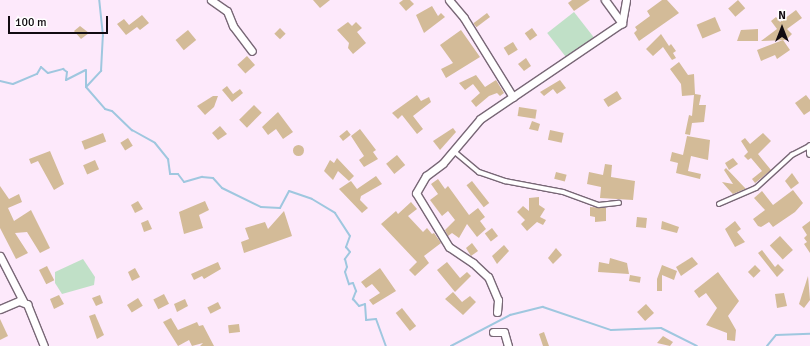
<!DOCTYPE html>
<style>
body{margin:0}
#map{position:relative;width:810px;height:346px;overflow:hidden;background:#fde9fb;font-family:Signika,sans-serif}
div>[style]{position:absolute}
.green>*{inset:0;background:#c0e0c7;transform-origin:0 0}
.stream>*{height:2px;margin:-1px;padding:0 1px;transform-origin:1px;border-radius:1px;background:#9fc7df}
.building>*{inset:0;background:#d3bb98;transform-origin:0 0}
.round{border-radius:50%}
.roads{filter:drop-shadow(1px 0 #786776) drop-shadow(-1px 0 #786776) drop-shadow(0 1px #786776) drop-shadow(0 -1px #786776)}
.lane>*{height:3.5px;margin:-1.75px;padding:0 1.75px;transform-origin:1.75px;border-radius:1.75px;background:#fff}
.street>*{height:7px;margin:-3.5px;padding:0 3.5px;transform-origin:3.5px;border-radius:3.5px;background:#fff}
span{translate:-50% -50%;white-space:nowrap;text-align:center;line-height:1.15;-webkit-text-stroke:4px #fff;paint-order:stroke}
.north{position:absolute;left:762px;top:8px;width:40px;height:40px;-webkit-text-stroke:3px #fff;paint-order:stroke;rotate:0deg;font-size:11px;font-weight:700;line-height:16px;text-align:center;color:#110b11}
.north::after{content:'';display:block;margin:auto;width:14px;height:18px;background:#110b11;clip-path:polygon(50% 0,100% 100%,50% 72%,0 100%)}
.scale{position:absolute;left:8px;top:16px;width:100px;height:18px;box-sizing:border-box;border:2px solid #110b11;border-top:0;padding-left:5px;font-size:12px;line-height:14px;white-space:nowrap;color:#110b11;-webkit-text-stroke:3px #fff;paint-order:stroke}
</style>
<div id="map">
<div class="green">
<div style="left:574px;top:12px;width:33px;height:34px;rotate:52deg"></div>
<div style="clip-path:polygon(83px 259px,95px 277px,94px 285px,62px 294px,55px 283px,55px 272px)"></div>
</div>
<div class="stream">
<div style="left:0;top:81px;width:13px;rotate:13deg"></div>
<div style="left:13px;top:84px;width:26px;rotate:-23deg"></div>
<div style="left:37px;top:74px;width:8px;rotate:-60deg"></div>
<div style="left:41px;top:67px;width:9px;rotate:41deg"></div>
<div style="left:48px;top:73px;width:16px;rotate:-15deg"></div>
<div style="left:63px;top:69px;width:5px;rotate:37deg"></div>
<div style="left:67px;top:72px;width:8px;rotate:97deg"></div>
<div style="left:66px;top:80px;width:22px;rotate:-27deg"></div>
<div style="left:86px;top:70px;width:17px;rotate:90deg"></div>
<div style="left:86px;top:87px;width:29px;rotate:49deg"></div>
<div style="left:105px;top:109px;width:7px;rotate:16deg"></div>
<div style="left:112px;top:111px;width:28px;rotate:44deg"></div>
<div style="left:132px;top:130px;width:26px;rotate:29deg"></div>
<div style="left:155px;top:143px;width:21px;rotate:51deg"></div>
<div style="left:168px;top:159px;width:15px;rotate:82deg"></div>
<div style="left:170px;top:174px;width:8px"></div>
<div style="left:178px;top:174px;width:10px;rotate:53deg"></div>
<div style="left:184px;top:182px;width:19px;rotate:-16deg"></div>
<div style="left:202px;top:177px;width:11px;rotate:5deg"></div>
<div style="left:213px;top:178px;width:13px;rotate:48deg"></div>
<div style="left:222px;top:188px;width:43px;rotate:26deg"></div>
<div style="left:261px;top:207px;width:19px;rotate:3deg"></div>
<div style="left:280px;top:208px;width:19px;rotate:-62deg"></div>
<div style="left:289px;top:191px;width:24px;rotate:19deg"></div>
<div style="left:312px;top:199px;width:27px;rotate:31deg"></div>
<div style="left:335px;top:213px;width:27px;rotate:57deg"></div>
<div style="left:350px;top:236px;width:12px;rotate:110deg"></div>
<div style="left:346px;top:247px;width:6px;rotate:51deg"></div>
<div style="left:350px;top:252px;width:9px;rotate:126deg"></div>
<div style="left:345px;top:259px;width:8px;rotate:76deg"></div>
<div style="left:347px;top:267px;width:5px;rotate:112deg"></div>
<div style="left:345px;top:272px;width:13px;rotate:72deg"></div>
<div style="left:349px;top:284px;width:4px;rotate:-14deg"></div>
<div style="left:353px;top:283px;width:9px;rotate:69deg"></div>
<div style="left:356px;top:291px;width:9px;rotate:111deg"></div>
<div style="left:353px;top:299px;width:9px;rotate:49deg"></div>
<div style="left:359px;top:306px;width:6px;rotate:-18deg"></div>
<div style="left:365px;top:304px;width:16px;rotate:86deg"></div>
<div style="left:366px;top:320px;width:10px;rotate:-6deg"></div>
<div style="left:376px;top:319px;width:29px;rotate:70deg"></div>
<div style="left:87px;top:86px;width:21px;rotate:-47deg"></div>
<div style="left:101px;top:71px;width:35px;rotate:-87deg"></div>
<div style="left:103px;top:36px;width:36px;rotate:-96deg"></div>
<div style="left:451px;top:346px;width:67px;rotate:-27.7deg"></div>
<div style="left:510px;top:315px;width:34px;rotate:-14deg"></div>
<div style="left:543px;top:307px;width:72px;rotate:18.7deg"></div>
<div style="left:611px;top:330px;width:50px;rotate:-2.3deg"></div>
<div style="left:661px;top:328px;width:40px;rotate:26.6deg"></div>
<div style="left:767px;top:346px;width:14px;rotate:-51deg"></div>
<div style="left:776px;top:335px;width:34px;rotate:-2deg"></div>
</div>
<div class="building">
<div style="clip-path:polygon(313px 0,330px 0,320px 8px)"></div>
<div style="clip-path:polygon(403px 0,410px 0,414px 4px,406px 11px,399px 3px)"></div>
<div style="clip-path:polygon(572px 0,590px 0,574px 11px,568px 3px)"></div>
<div style="clip-path:polygon(662px 0,667px 0,679px 13px,639px 41px,634px 33px,637px 30px,635px 27px,650px 16px,647px 11px)"></div>
<div style="left:738px;top:0;width:11px;height:13px;rotate:49deg"></div>
<div style="clip-path:polygon(432px 6px,438px 16px,441px 13px,445px 17px,424px 33px,416px 15px)"></div>
<div style="clip-path:polygon(796px 10px,802px 18px,787px 29px,792px 34px,786px 40px,761px 41px,777px 29px,771px 21px,776px 17px,780px 22px)"></div>
<div style="left:487px;top:13px;width:5px;height:17px;rotate:53deg"></div>
<div style="clip-path:polygon(142px 15px,149px 23px,140px 30px,137px 27px,126px 35px,117px 24px,124px 19px,129px 25px)"></div>
<div style="left:715px;top:17px;width:15px;height:20px;rotate:67deg"></div>
<div style="clip-path:polygon(348px 22px,352px 26px,356px 22px,362px 28px,357px 32px,366px 43px,353px 54px,348px 48px,349px 43px,337px 30px)"></div>
<div style="clip-path:polygon(80px 26px,89px 33px,81px 39px,74px 31px)"></div>
<div style="left:280px;top:28px;width:8px;height:8px;rotate:45deg"></div>
<div style="left:532px;top:28px;width:9px;height:9px;rotate:54deg"></div>
<div style="clip-path:polygon(758px 29px,758px 41px,737px 41px,741px 30px)"></div>
<div style="left:188px;top:30px;width:13px;height:16px;rotate:51deg"></div>
<div style="clip-path:polygon(461px 30px,480px 57px,446px 78px,441px 69px,453px 63px,440px 45px)"></div>
<div style="clip-path:polygon(661px 34px,669px 46px,671px 44px,676px 51px,673px 53px,676px 58px,672px 60px,663px 47px,653px 56px,646px 49px)"></div>
<div style="clip-path:polygon(783px 40px,790px 50px,777px 59px,775px 55px,761px 61px,757px 50px)"></div>
<div style="left:513px;top:42px;width:9px;height:11px;rotate:58deg"></div>
<div style="left:247px;top:56px;width:12px;height:13px;rotate:48deg"></div>
<div style="clip-path:polygon(526px 58px,531px 66px,524px 71px,518px 64px)"></div>
<div style="clip-path:polygon(679px 62px,688px 75px,694px 74px,695px 94px,701px 95px,699px 105px,706px 105px,704px 122px,692px 123px,690px 135px,685px 134px,689px 115px,692px 116px,694px 95px,682px 96px,681px 84px,670px 69px)"></div>
<div style="clip-path:polygon(476px 75px,485px 87px,496px 80px,504px 93px,500px 96px,497px 93px,489px 96px,476px 107px,471px 101px,480px 93px,473px 84px,465px 90px,459px 83px)"></div>
<div style="clip-path:polygon(560px 80px,566px 88px,557px 94px,553px 89px,544px 96px,540px 92px)"></div>
<div style="clip-path:polygon(227px 86px,233px 94px,240px 89px,243px 93px,232px 102px,222px 90px)"></div>
<div style="left:617px;top:91px;width:9px;height:16px;rotate:58deg"></div>
<div style="clip-path:polygon(417px 95px,421px 101px,429px 97px,431px 102px,413px 116px,423px 129px,417px 134px,402px 115px,398px 119px,392px 113px)"></div>
<div style="clip-path:polygon(806px 95px,810px 100px,810px 111px,804px 115px,795px 103px)"></div>
<div style="clip-path:polygon(213px 96px,218px 96px,214px 107px,205px 115px,197px 106px)"></div>
<div style="left:254px;top:105px;width:11px;height:21px;rotate:45deg"></div>
<div style="left:519px;top:107px;width:18px;height:9px;rotate:9deg"></div>
<div style="clip-path:polygon(278px 112px,293px 132px,283px 139px,276px 129px,268px 135px,262px 127px)"></div>
<div style="clip-path:polygon(532px 121px,540px 124px,538px 131px,529px 129px)"></div>
<div style="clip-path:polygon(220px 126px,227px 134px,218px 140px,212px 133px)"></div>
<div style="clip-path:polygon(453px 128px,456px 132px,440px 150px,433px 141px)"></div>
<div style="clip-path:polygon(360px 129px,376px 150px,373px 152px,378px 159px,364px 167px,359px 160px,364px 156px,351px 136px)"></div>
<div style="left:347px;top:130px;width:6px;height:10px;rotate:51deg"></div>
<div style="left:550px;top:130px;width:14px;height:10px;rotate:12deg"></div>
<div style="left:103px;top:133px;width:9px;height:23px;rotate:69deg"></div>
<div style="clip-path:polygon(763px 133px,771px 141px,758px 154px,771px 170px,755px 183px,752px 179px,762px 171px,751px 158px,748px 160px,744px 156px,748px 152px,741px 141px,745px 138px,750px 144px)"></div>
<div style="clip-path:polygon(687px 136px,710px 140px,708px 160px,691px 156px,688px 171px,701px 174px,700px 179px,676px 173px,678px 163px,670px 161px,672px 152px,683px 155px)"></div>
<div style="left:128px;top:138px;width:9px;height:9px;rotate:58deg"></div>
<div class="round" style="left:292.5px;top:144.5px;width:11px;height:11px"></div>
<div style="clip-path:polygon(50px 151px,64px 184px,54px 190px,38px 161px,31px 164px,29px 159px)"></div>
<div style="left:397px;top:155px;width:13px;height:14px;rotate:51deg"></div>
<div style="clip-path:polygon(337px 158px,354px 176px,349px 181px,338px 171px,333px 180px,324px 171px,330px 160px,334px 163px)"></div>
<div style="clip-path:polygon(733px 158px,738px 164px,729px 170px,725px 163px)"></div>
<div style="left:95px;top:160px;width:10px;height:13px;rotate:66deg"></div>
<div style="clip-path:polygon(605px 164px,612px 165px,611px 177px,635px 181px,633px 200px,600px 198px,601px 187px,587px 184px,589px 172px,603px 175px)"></div>
<div style="clip-path:polygon(726px 168px,746px 189px,745px 189px,733px 194px,730px 191px,722px 182px,733px 184px,724px 170px)"></div>
<div style="left:556px;top:172px;width:11px;height:7px;rotate:15deg"></div>
<div style="clip-path:polygon(792px 173px,799px 183px,791px 189px,785px 181px)"></div>
<div style="clip-path:polygon(376px 176px,382px 184px,361px 196px,360px 200px,368px 208px,362px 213px,339px 189px,351px 181px,357px 189px)"></div>
<div style="clip-path:polygon(438px 179px,445px 189px,448px 186px,469px 215px,478px 208px,485px 217px,480px 221px,486px 229px,477px 237px,467px 224px,459px 238px,452px 233px,448px 236px,445px 230px,455px 220px,448px 211px,442px 216px,430px 200px,438px 194px,431px 184px)"></div>
<div style="left:472px;top:181px;width:28px;height:7px;rotate:52deg"></div>
<div style="clip-path:polygon(0 186px,9px 199px,19px 194px,22px 202px,8px 208px,14px 221px,31px 210px,50px 248px,40px 253px,27px 232px,15px 233px,28px 253px,16px 259px,0 228px)"></div>
<div style="clip-path:polygon(793px 190px,803px 203px,795px 212px,773px 227px,769px 222px,761px 227px,758px 226px,753px 219px,765px 210px,754px 198px,762px 191px,773px 205px)"></div>
<div style="clip-path:polygon(539px 197px,539px 205px,545px 209px,540px 217px,546px 220px,543px 225px,537px 222px,527px 231px,521px 224px,525px 220px,517px 212px,523px 206px,529px 211px,529px 198px)"></div>
<div style="clip-path:polygon(138px 201px,143px 209px,135px 213px,131px 205px)"></div>
<div style="clip-path:polygon(205px 201px,209px 210px,199px 215px,203px 228px,184px 234px,179px 212px)"></div>
<div style="clip-path:polygon(411px 202px,417px 209px,408px 216px,423px 232px,427px 228px,432px 234px,434px 233px,441px 243px,424px 256px,429px 263px,415px 276px,409px 270px,417px 262px,381px 224px,396px 211px,398px 214px)"></div>
<div style="clip-path:polygon(590px 207px,606px 208px,606px 221px,595px 222px,595px 217px,590px 216px)"></div>
<div style="clip-path:polygon(284px 211px,292px 236px,244px 253px,241px 242px,249px 239px,245px 228px,265px 222px,268px 229px)"></div>
<div style="left:637px;top:217px;width:10px;height:10px;rotate:6deg"></div>
<div style="clip-path:polygon(148px 220px,152px 229px,144px 232px,141px 223px)"></div>
<div style="clip-path:polygon(662px 221px,679px 227px,677px 233px,661px 229px)"></div>
<div style="clip-path:polygon(735px 221px,741px 229px,737px 232px,745px 242px,735px 247px,725px 229px)"></div>
<div style="clip-path:polygon(810px 221px,810px 253px,804px 244px,807px 242px,804px 238px,807px 235px,802px 227px)"></div>
<div style="left:492px;top:228px;width:10px;height:9px;rotate:53deg"></div>
<div style="left:780px;top:236px;width:19px;height:14px;rotate:47deg"></div>
<div style="clip-path:polygon(472px 243px,478px 251px,471px 256px,466px 248px)"></div>
<div style="clip-path:polygon(504px 245px,509px 251px,497px 264px,492px 256px)"></div>
<div style="clip-path:polygon(556px 248px,562px 255px,553px 264px,548px 258px)"></div>
<div style="clip-path:polygon(762px 250px,775px 267px,778px 264px,784px 270px,777px 277px,758px 253px)"></div>
<div style="clip-path:polygon(692px 257px,698px 264px,681px 276px,676px 267px)"></div>
<div style="clip-path:polygon(610px 258px,627px 263px,629px 274px,598px 272px,599px 262px,609px 264px)"></div>
<div style="clip-path:polygon(218px 262px,221px 269px,204px 279px,202px 276px,194px 280px,191px 274px)"></div>
<div style="clip-path:polygon(447px 262px,460px 278px,467px 272px,471px 276px,455px 292px,437px 270px)"></div>
<div style="clip-path:polygon(662px 265px,677px 271px,674px 280px,662px 275px,662px 291px,657px 291px,657px 279px)"></div>
<div style="left:755px;top:265px;width:8px;height:10px;rotate:45deg"></div>
<div style="left:47px;top:266px;width:16px;height:9px;rotate:63deg"></div>
<div style="clip-path:polygon(135px 268px,140px 277px,132px 281px,128px 272px)"></div>
<div style="clip-path:polygon(380px 268px,396px 291px,373px 305px,369px 300px,380px 293px,372px 284px,366px 288px,361px 282px)"></div>
<div style="clip-path:polygon(718px 272px,739px 301px,728px 316px,736px 330px,735px 341px,727px 340px,727px 333px,706px 325px,717px 308px,706px 293px,699px 298px,694px 291px)"></div>
<div style="left:630px;top:275px;width:11px;height:6px;rotate:10deg"></div>
<div style="clip-path:polygon(808px 276px,810px 300px,804px 308px,799px 304px)"></div>
<div style="clip-path:polygon(453px 292px,462px 302px,470px 296px,476px 302px,463px 315px,445px 299px)"></div>
<div style="clip-path:polygon(784px 293px,787px 306px,777px 308px,775px 294px)"></div>
<div style="left:164px;top:294px;width:11px;height:12px;rotate:63deg"></div>
<div style="clip-path:polygon(59px 295px,64px 304px,54px 309px,50px 299px)"></div>
<div style="clip-path:polygon(100px 295px,103px 303px,96px 306px,92px 298px)"></div>
<div style="left:138px;top:298px;width:9px;height:13px;rotate:58deg"></div>
<div style="clip-path:polygon(185px 299px,188px 306px,177px 312px,174px 304px)"></div>
<div style="left:218px;top:302px;width:7px;height:12px;rotate:63deg"></div>
<div style="left:646px;top:304px;width:12px;height:12px;rotate:48deg"></div>
<div style="left:402px;top:308px;width:23px;height:8px;rotate:52deg"></div>
<div style="clip-path:polygon(95px 314px,104px 335px,97px 339px,89px 316px)"></div>
<div style="clip-path:polygon(171px 318px,178px 330px,197px 322px,199px 326px,203px 325px,214px 346px,200px 346px,203px 343px,192px 346px,189px 340px,178px 346px,163px 322px)"></div>
<div style="clip-path:polygon(0 319px,8px 336px,0 340px)"></div>
<div style="left:239px;top:324px;width:8px;height:11px;rotate:83deg"></div>
<div style="clip-path:polygon(544px 332px,549px 346px,543px 346px,539px 334px)"></div>
<div style="clip-path:polygon(663px 336px,673px 342px,670px 346px,657px 343px)"></div>
</div>
<div class="roads">
<div class="lane">
<div style="left:454px;top:151px;width:33px;rotate:40deg"></div>
<div style="left:479px;top:172px;width:28px;rotate:19deg"></div>
<div style="left:505px;top:181px;width:59px;rotate:10.7deg"></div>
<div style="left:563px;top:192px;width:38px;rotate:20deg"></div>
<div style="left:599px;top:205px;width:20px;rotate:-6deg"></div>
<div style="left:719px;top:204px;width:40px;rotate:-23.4deg"></div>
<div style="left:756px;top:188px;width:49px;rotate:-42.5deg"></div>
<div style="left:792px;top:155px;width:18px;rotate:-27deg"></div>
</div>
<div class="street">
<div style="left:211px;top:0;width:19px;rotate:35deg"></div>
<div style="left:227px;top:11px;width:16px;rotate:68deg"></div>
<div style="left:233px;top:26px;width:31px;rotate:53deg"></div>
<div style="left:449px;top:0;width:23px;rotate:50deg"></div>
<div style="left:464px;top:18px;width:93px;rotate:58.2deg"></div>
<div style="left:605px;top:0;width:29px;rotate:54deg"></div>
<div style="left:810px;top:146px;width:7px;rotate:90deg"></div>
<div style="left:0;top:256px;width:51px;rotate:62.9deg"></div>
<div style="left:0;top:309px;width:21px;rotate:-23deg"></div>
<div style="left:19px;top:301px;width:9px;rotate:21deg"></div>
<div style="left:27px;top:304px;width:45px;rotate:68deg"></div>
<div style="left:497px;top:312px;width:12px;rotate:-85deg"></div>
<div style="left:498px;top:300px;width:25px;rotate:-113deg"></div>
<div style="left:488px;top:277px;width:21px;rotate:-137deg"></div>
<div style="left:473px;top:263px;width:29px;rotate:-146deg"></div>
<div style="left:449px;top:247px;width:63px;rotate:-121.4deg"></div>
<div style="left:416px;top:193px;width:20px;rotate:-60deg"></div>
<div style="left:426px;top:176px;width:21px;rotate:-37deg"></div>
<div style="left:443px;top:163px;width:57px;rotate:-49.9deg"></div>
<div style="left:480px;top:119px;width:171px;rotate:-34.1deg"></div>
<div style="left:622px;top:23px;width:23px;rotate:-80deg"></div>
<div style="left:493px;top:332px;width:11px"></div>
<div style="left:504px;top:332px;width:15px;rotate:74deg"></div>
</div>
</div>
<div class="north">N</div>
<div class="scale">100 m</div>
</div>
